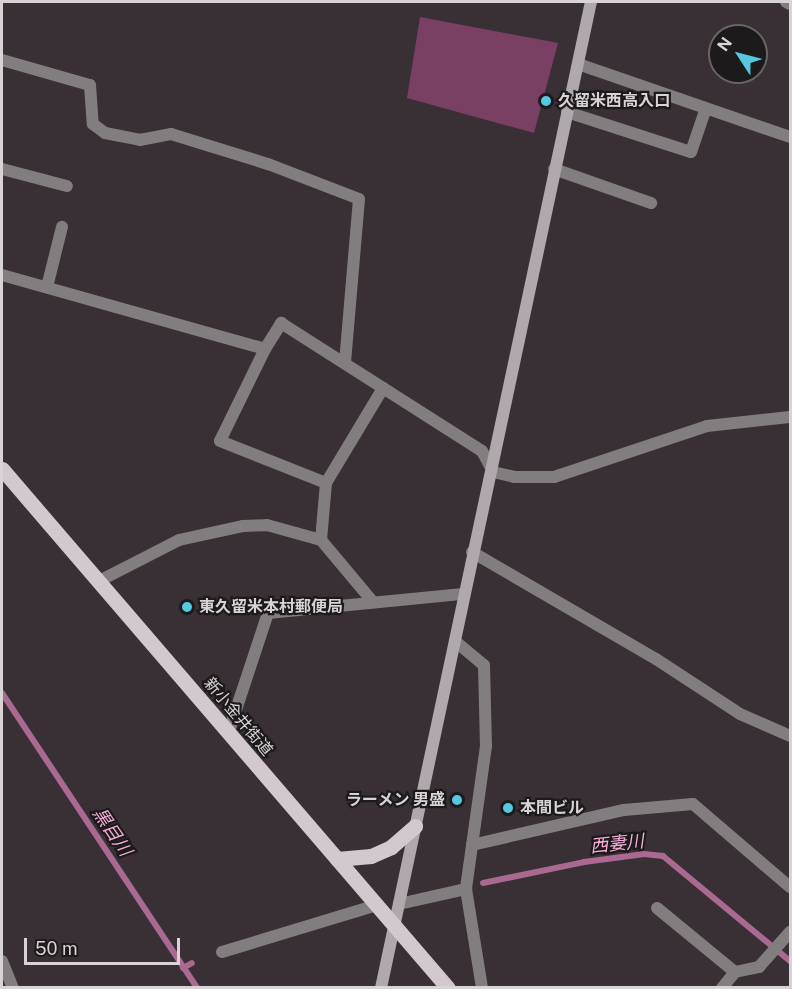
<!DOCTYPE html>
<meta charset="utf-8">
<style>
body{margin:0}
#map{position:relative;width:792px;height:989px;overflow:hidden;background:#383035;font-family:"Public Sans","Noto Sans JP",sans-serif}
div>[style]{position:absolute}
.green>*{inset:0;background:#7a4064}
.stream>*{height:6px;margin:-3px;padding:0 3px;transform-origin:3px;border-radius:3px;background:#aa6990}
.lane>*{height:12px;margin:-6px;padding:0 6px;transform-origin:6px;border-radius:6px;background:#827e80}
.street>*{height:12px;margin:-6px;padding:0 6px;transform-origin:6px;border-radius:6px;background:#827e80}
.secondary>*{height:12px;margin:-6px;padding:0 6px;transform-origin:6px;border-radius:6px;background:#afa8ac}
.primary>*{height:15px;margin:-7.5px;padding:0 7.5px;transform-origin:7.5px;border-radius:7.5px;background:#d1c9cd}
.dots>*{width:16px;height:16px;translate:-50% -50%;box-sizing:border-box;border:3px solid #1d1a1c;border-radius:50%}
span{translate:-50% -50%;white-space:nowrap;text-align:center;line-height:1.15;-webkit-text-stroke:4.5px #1d1a1c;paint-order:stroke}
.poi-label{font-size:16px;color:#d8d3d5;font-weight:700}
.left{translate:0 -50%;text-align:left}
.right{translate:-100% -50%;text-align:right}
.street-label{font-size:16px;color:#d8d3d5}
.water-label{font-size:18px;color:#f7add9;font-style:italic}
.frame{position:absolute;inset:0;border:3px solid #d8d3d5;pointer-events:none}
.north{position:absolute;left:708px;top:24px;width:60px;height:60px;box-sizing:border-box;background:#1d1a1c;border:2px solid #686466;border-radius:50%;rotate:306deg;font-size:16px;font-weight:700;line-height:24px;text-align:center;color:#d8d3d5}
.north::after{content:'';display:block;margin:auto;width:21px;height:27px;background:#56c9e0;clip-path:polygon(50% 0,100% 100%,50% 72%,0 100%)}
.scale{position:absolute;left:24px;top:938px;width:156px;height:27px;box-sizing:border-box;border:3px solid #d8d3d5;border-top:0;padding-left:8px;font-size:18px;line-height:21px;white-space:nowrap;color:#d8d3d5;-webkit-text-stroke:4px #1d1a1c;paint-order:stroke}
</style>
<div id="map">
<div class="green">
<div style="clip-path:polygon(420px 17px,558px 43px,534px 133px,407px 98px)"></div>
</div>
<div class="stream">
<div style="left:2px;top:693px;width:354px;rotate:56.5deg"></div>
<div style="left:483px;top:883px;width:103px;rotate:-11.7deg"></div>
<div style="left:584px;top:862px;width:61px;rotate:-7.6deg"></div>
<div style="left:644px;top:854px;width:19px;rotate:6deg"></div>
<div style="left:663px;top:856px;width:165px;rotate:39.6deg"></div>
<div style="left:183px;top:968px;width:10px;rotate:-29deg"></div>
</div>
<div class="lane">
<div style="left:2px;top:60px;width:91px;rotate:15.9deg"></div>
<div style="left:90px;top:85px;width:39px;rotate:86deg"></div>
<div style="left:93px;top:124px;width:15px;rotate:37deg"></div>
<div style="left:567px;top:112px;width:130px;rotate:17.9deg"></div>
<div style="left:691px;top:152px;width:46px;rotate:-71.2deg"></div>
<div style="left:2px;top:169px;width:67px;rotate:14.7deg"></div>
<div style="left:554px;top:169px;width:103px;rotate:19.3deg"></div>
<div style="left:47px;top:287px;width:62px;rotate:-76deg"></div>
<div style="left:265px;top:349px;width:102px;rotate:116.1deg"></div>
<div style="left:220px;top:441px;width:114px;rotate:21.6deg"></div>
<div style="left:99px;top:581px;width:90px;rotate:-27.1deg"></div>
<div style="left:179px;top:540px;width:66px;rotate:-12.3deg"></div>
<div style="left:243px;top:526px;width:24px;rotate:-2deg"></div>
<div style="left:267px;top:525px;width:56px;rotate:15.5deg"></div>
<div style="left:722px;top:988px;width:21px;rotate:-51deg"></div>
</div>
<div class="street">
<div style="left:786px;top:2px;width:4px;rotate:27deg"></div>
<div style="left:578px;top:64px;width:224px;rotate:19deg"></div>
<div style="left:105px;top:133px;width:36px;rotate:11deg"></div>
<div style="left:140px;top:140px;width:32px;rotate:-11deg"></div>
<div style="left:171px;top:134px;width:102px;rotate:17.2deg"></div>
<div style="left:268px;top:164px;width:97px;rotate:21deg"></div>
<div style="left:359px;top:199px;width:164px;rotate:94.9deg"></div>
<div style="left:2px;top:275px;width:273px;rotate:15.7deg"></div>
<div style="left:265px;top:349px;width:31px;rotate:-58deg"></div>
<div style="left:281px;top:323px;width:238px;rotate:32.5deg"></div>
<div style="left:482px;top:451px;width:24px;rotate:62deg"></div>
<div style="left:493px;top:472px;width:22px;rotate:13deg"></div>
<div style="left:514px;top:477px;width:40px"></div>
<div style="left:554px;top:477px;width:161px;rotate:-18.4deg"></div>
<div style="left:707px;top:426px;width:83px;rotate:-6.2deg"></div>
<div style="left:472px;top:552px;width:213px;rotate:30.2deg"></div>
<div style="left:656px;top:659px;width:100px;rotate:33.2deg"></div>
<div style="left:740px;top:714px;width:55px;rotate:23.7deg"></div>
<div style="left:373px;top:602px;width:81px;rotate:-130deg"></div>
<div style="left:321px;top:540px;width:57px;rotate:-85deg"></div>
<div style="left:326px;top:483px;width:111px;rotate:-59deg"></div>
<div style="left:455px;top:641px;width:38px;rotate:40deg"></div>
<div style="left:484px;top:665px;width:81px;rotate:88.6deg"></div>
<div style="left:486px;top:746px;width:144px;rotate:98deg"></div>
<div style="left:466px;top:889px;width:100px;rotate:80.8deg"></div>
<div style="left:228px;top:734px;width:127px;rotate:-71.7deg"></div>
<div style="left:268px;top:613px;width:196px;rotate:-5.6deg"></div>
<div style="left:472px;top:845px;width:156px;rotate:-13deg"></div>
<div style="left:624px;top:810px;width:69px;rotate:-5deg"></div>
<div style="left:693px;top:804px;width:128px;rotate:40.6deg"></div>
<div style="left:399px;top:904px;width:69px;rotate:-12.6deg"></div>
<div style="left:657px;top:908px;width:101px;rotate:39.4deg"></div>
<div style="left:735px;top:972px;width:25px;rotate:-12deg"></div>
<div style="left:759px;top:967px;width:47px;rotate:-48.5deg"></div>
<div style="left:222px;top:952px;width:162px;rotate:-16.9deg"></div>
<div style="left:2px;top:961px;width:29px;rotate:68deg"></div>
</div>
<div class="secondary">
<div style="left:381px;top:988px;width:1008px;rotate:-77.98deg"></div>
</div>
<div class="primary">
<div style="left:2px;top:469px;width:684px;rotate:49.33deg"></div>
<div style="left:337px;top:859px;width:34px;rotate:-5deg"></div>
<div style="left:371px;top:856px;width:22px;rotate:-24deg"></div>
<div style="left:391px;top:847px;width:32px;rotate:-41deg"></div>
</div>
<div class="dots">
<div style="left:546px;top:101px;background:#56c9e0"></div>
<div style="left:187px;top:607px;background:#56c9e0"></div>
<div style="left:457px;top:800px;background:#56c9e0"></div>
<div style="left:508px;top:808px;background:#56c9e0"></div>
</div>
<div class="poi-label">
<span class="left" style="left:558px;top:101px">久留米西高入口</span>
<span class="left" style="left:199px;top:607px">東久留米本村郵便局</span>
<span class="right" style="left:445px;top:800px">ラーメン 男盛</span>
<span class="left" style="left:520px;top:808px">本間ビル</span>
</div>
<div class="street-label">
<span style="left:238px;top:717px;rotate:50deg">新小金井街道</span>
</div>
<div class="water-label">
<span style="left:112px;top:832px;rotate:56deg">黒目川</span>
<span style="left:617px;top:844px;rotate:-6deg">西妻川</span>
</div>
<div class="frame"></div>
<div class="north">N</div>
<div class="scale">50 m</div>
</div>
